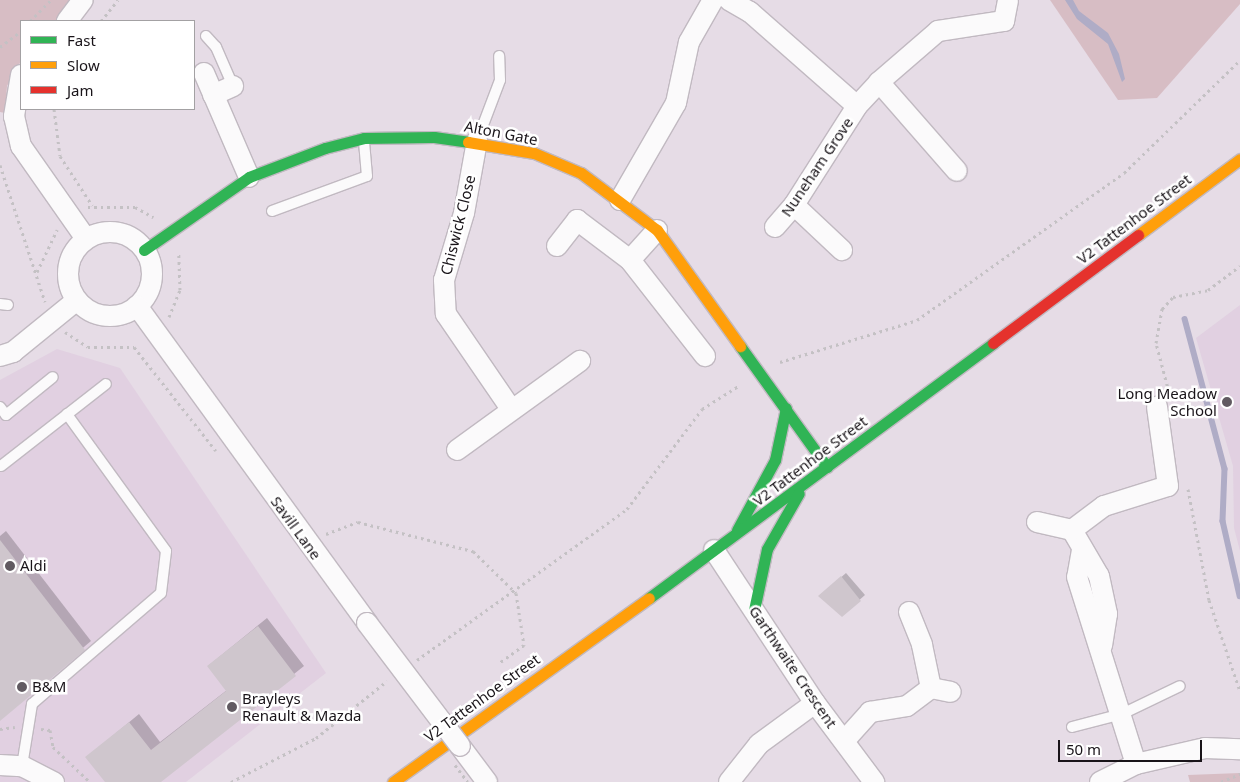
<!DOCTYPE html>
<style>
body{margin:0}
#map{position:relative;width:1240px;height:782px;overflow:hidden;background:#e6dce6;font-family:"Noto Sans",sans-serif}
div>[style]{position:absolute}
.built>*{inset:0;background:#e1d0e1}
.green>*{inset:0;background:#d7bdc4}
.water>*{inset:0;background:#afacc6}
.shadow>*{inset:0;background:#0003;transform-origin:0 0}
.stream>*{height:5.5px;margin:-2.75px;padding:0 2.75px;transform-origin:2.75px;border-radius:2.75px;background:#afacc6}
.building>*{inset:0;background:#cfc6cd}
.path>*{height:3px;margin-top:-1.5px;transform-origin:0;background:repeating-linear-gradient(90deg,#c4c1c4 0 2.5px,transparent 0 6.5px)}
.roads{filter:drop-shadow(1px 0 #c1b9c1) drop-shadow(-1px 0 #c1b9c1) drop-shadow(0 1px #c1b9c1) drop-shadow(0 -1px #c1b9c1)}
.lane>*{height:10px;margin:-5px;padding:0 5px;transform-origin:5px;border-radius:5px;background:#fbfafb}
.street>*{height:20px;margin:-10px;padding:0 10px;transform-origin:10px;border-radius:10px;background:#fbfafb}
.street>.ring{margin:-10px;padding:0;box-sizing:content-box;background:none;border:20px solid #fbfafb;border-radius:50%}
.fast>*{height:11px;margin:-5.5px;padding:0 5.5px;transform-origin:5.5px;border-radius:5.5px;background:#30b455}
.slow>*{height:11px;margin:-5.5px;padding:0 5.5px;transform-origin:5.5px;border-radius:5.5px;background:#ff9f0a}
.jam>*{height:11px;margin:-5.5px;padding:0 5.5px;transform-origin:5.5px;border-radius:5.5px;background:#e5322d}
.path-bridge>*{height:3px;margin-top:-1.5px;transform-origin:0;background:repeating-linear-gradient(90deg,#c4c1c4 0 2.5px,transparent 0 6.5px)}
.bridges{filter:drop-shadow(1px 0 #c1b9c1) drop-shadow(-1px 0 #c1b9c1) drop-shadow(0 1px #c1b9c1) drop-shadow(0 -1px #c1b9c1)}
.street-bridge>*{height:20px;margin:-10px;padding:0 10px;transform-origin:10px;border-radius:10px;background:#fbfafb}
.dots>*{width:14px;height:14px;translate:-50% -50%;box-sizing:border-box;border:2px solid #fff;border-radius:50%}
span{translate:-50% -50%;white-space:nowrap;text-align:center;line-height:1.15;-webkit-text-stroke:5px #fff;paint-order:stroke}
.street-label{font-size:15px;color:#191419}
.poi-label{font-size:15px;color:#191419}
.right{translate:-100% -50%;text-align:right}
.left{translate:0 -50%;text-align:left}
.legend{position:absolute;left:20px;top:20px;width:175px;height:90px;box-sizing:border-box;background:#fff;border:1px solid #a3a1a3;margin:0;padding:6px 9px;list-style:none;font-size:15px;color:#191419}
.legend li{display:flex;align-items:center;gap:10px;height:25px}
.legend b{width:25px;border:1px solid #a3a1a3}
.scale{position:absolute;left:1058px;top:740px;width:144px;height:22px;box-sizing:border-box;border:2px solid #191419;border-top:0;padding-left:6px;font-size:15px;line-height:18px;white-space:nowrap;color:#191419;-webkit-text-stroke:4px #fff;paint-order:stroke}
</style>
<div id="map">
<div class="built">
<div style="clip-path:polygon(1240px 305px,1240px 551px,1234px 528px,1233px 466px,1196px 338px)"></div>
<div style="clip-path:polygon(57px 349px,120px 368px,326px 673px,186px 782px,0 782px,0 380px)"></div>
</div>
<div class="green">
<div style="clip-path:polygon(0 0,78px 0,59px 21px,21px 21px,21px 61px,7px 86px,5px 113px,0 112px)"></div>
<div style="clip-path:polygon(1050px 0,1240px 0,1240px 4px,1157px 98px,1118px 100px)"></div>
<div style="clip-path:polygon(1240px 773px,1240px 782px,1190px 782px,1188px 775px)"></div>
</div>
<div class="water">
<div style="clip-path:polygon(1065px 0,1073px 0,1079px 11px,1108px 33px,1119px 54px,1125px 79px,1122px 82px,1108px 44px,1077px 19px)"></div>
</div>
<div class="shadow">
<div style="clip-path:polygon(6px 531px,91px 641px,0 718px,0 536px)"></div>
<div style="left:846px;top:573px;width:29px;height:29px;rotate:49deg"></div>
<div style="clip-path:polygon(267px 618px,304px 666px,159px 782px,106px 782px,87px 757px,139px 714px,160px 742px,227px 690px,208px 666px)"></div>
</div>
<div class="stream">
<div style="left:1185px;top:319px;width:155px;rotate:75.1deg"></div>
<div style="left:1225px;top:469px;width:52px;rotate:92.2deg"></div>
<div style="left:1223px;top:521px;width:77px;rotate:77.2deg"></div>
</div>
<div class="building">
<div style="clip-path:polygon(0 540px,85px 650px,0 721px)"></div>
<div style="clip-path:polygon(841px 576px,861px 601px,842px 617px,818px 596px)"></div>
<div style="clip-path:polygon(258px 626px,296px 676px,161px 782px,105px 782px,85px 757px,129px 722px,151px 750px,226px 691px,207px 666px)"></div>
</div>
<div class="path">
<div style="left:30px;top:21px;width:30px;rotate:-45deg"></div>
<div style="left:101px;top:21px;width:27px;rotate:-51deg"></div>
<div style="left:0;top:47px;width:26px;rotate:-37deg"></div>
<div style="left:54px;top:109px;width:47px;rotate:82.7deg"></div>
<div style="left:60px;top:156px;width:59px;rotate:56.9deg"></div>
<div style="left:0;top:165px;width:144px;rotate:71.8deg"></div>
<div style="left:88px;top:207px;width:47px"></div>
<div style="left:135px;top:207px;width:21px;rotate:29deg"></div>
<div style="left:37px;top:272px;width:47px;rotate:-64.5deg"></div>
<div style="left:169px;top:317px;width:29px;rotate:-68deg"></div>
<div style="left:180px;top:290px;width:38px;rotate:-92deg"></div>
<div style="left:65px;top:332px;width:27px;rotate:33deg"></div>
<div style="left:88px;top:347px;width:46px"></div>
<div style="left:134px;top:347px;width:132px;rotate:51.7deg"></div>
<div style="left:780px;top:362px;width:143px;rotate:-17deg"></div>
<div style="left:917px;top:320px;width:254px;rotate:-35.4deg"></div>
<div style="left:1124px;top:173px;width:162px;rotate:-44.2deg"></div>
<div style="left:1169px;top:392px;width:51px;rotate:-104.9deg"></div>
<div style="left:1156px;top:343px;width:35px;rotate:-80deg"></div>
<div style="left:1162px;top:309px;width:16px;rotate:-47deg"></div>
<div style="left:1173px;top:297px;width:36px;rotate:-11deg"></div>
<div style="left:1208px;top:290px;width:40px;rotate:-37deg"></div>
<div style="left:1188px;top:489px;width:113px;rotate:79.3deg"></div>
<div style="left:1209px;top:600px;width:96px;rotate:71.2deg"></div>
<div style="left:326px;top:534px;width:34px;rotate:-21deg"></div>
<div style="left:358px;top:522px;width:119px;rotate:14.2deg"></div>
<div style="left:473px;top:551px;width:60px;rotate:44.3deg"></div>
<div style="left:516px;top:593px;width:53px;rotate:81.3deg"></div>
<div style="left:524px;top:645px;width:32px;rotate:144deg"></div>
<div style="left:417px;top:660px;width:259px;rotate:-35.7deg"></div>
<div style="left:627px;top:509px;width:125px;rotate:-53.1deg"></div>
<div style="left:702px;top:409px;width:45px;rotate:-32.3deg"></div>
<div style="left:0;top:729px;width:15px;rotate:-8deg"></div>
<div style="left:41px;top:729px;width:9px;rotate:6deg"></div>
<div style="left:50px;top:730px;width:17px;rotate:80deg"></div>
<div style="left:53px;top:747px;width:51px;rotate:43.4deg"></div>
<div style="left:231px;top:782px;width:96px;rotate:-27.4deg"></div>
<div style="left:316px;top:738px;width:91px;rotate:-38.8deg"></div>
<div style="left:1221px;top:782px;width:21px;rotate:-23deg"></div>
</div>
<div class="roads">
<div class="lane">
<div style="left:206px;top:36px;width:15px;rotate:48deg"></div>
<div style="left:216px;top:47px;width:43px;rotate:66.4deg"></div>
<div style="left:477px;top:141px;width:65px;rotate:-69.3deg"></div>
<div style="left:500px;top:80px;width:24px;rotate:-92deg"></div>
<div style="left:272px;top:211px;width:101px;rotate:-20.2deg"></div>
<div style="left:367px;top:176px;width:37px;rotate:-95deg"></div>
<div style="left:0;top:304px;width:8px;rotate:7deg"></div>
<div style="left:0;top:407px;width:10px;rotate:53deg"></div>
<div style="left:6px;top:415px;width:60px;rotate:-39deg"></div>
<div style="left:1px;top:466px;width:133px;rotate:-38deg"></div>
<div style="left:1072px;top:727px;width:52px;rotate:-14.6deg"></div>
<div style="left:1122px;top:714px;width:64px;rotate:-25.8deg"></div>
<div style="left:22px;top:766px;width:63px;rotate:-80.8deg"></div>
<div style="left:32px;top:704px;width:170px;rotate:-40.7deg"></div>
<div style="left:161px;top:593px;width:42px;rotate:-83.2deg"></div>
<div style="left:166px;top:551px;width:169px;rotate:-125.9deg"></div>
</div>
<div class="street">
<div style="left:729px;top:0;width:24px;rotate:30deg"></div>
<div style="left:750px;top:12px;width:142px;rotate:41.3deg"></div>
<div style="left:67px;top:21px;width:26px;rotate:-53deg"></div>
<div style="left:204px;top:73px;width:113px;rotate:66.6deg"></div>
<div style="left:21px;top:75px;width:42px;rotate:99.7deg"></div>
<div style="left:14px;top:116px;width:31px;rotate:77deg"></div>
<div style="left:21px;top:146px;width:113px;rotate:55deg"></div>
<div style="left:879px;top:82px;width:118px;rotate:48.8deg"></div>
<div style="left:213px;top:95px;width:22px;rotate:-24deg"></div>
<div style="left:477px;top:141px;width:73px;rotate:100.2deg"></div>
<div style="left:464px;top:213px;width:70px;rotate:106.6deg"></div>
<div style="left:444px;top:280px;width:34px;rotate:87deg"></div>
<div style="left:446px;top:314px;width:115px;rotate:55.6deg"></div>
<div style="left:620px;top:200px;width:112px;rotate:-60deg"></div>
<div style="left:676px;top:103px;width:62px;rotate:-78deg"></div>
<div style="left:689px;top:42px;width:48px;rotate:-60.3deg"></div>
<div style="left:794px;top:205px;width:66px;rotate:43.2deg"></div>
<div style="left:775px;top:227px;width:29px;rotate:-49deg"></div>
<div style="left:794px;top:205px;width:117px;rotate:-57.5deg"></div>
<div style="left:857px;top:106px;width:33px;rotate:-47deg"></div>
<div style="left:879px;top:82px;width:78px;rotate:-40.8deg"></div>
<div style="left:938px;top:31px;width:67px;rotate:-8.6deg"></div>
<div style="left:1004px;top:21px;width:21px;rotate:-79deg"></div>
<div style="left:657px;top:230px;width:40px;rotate:132deg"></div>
<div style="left:630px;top:260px;width:122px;rotate:52deg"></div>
<div class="ring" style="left:68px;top:232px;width:64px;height:64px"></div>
<div style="left:557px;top:246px;width:33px;rotate:-52deg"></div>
<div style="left:577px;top:220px;width:66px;rotate:37deg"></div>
<div style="left:137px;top:306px;width:392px;rotate:54deg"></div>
<div style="left:0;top:356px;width:14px;rotate:-17deg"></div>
<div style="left:13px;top:352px;width:82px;rotate:-39.1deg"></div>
<div style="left:457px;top:450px;width:152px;rotate:-35.9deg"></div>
<div style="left:1037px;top:522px;width:36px;rotate:13deg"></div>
<div style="left:1072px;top:530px;width:53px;rotate:59.6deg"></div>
<div style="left:1099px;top:576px;width:39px;rotate:78deg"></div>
<div style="left:1107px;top:614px;width:32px;rotate:99deg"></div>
<div style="left:1072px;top:530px;width:40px;rotate:-37deg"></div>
<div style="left:1104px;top:506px;width:67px;rotate:-17.4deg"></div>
<div style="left:1168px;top:486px;width:80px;rotate:-97.9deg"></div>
<div style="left:714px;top:550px;width:183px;rotate:56.6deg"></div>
<div style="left:815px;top:703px;width:99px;rotate:53.2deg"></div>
<div style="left:1082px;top:550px;width:27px;rotate:100deg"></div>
<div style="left:1077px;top:577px;width:196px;rotate:72.5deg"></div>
<div style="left:909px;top:612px;width:35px;rotate:68deg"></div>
<div style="left:922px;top:645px;width:44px;rotate:78.2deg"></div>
<div style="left:845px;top:740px;width:38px;rotate:-48deg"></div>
<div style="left:870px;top:712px;width:37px;rotate:-9deg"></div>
<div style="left:907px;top:706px;width:30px;rotate:-37deg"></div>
<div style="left:931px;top:688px;width:20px;rotate:11deg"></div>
<div style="left:460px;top:746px;width:45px;rotate:53.1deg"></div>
<div style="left:0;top:765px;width:22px;rotate:3deg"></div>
<div style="left:22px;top:766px;width:36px;rotate:27deg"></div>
<div style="left:729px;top:782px;width:48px;rotate:-51.7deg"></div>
<div style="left:759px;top:744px;width:69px;rotate:-36.2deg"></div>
<div style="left:1100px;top:782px;width:40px;rotate:-26.6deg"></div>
<div style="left:1136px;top:764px;width:71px;rotate:-13.1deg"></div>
<div style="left:1205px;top:748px;width:35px;rotate:2deg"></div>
</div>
<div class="fast">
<div style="left:144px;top:250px;width:128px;rotate:-34.8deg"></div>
<div style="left:249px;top:177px;width:81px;rotate:-20.9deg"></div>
<div style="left:325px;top:148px;width:40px;rotate:-14.4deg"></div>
<div style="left:364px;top:138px;width:70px;rotate:-0.8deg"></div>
<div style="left:434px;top:137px;width:34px;rotate:8deg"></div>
<div style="left:740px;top:346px;width:149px;rotate:54.3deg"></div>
<div style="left:737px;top:530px;width:80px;rotate:-61.5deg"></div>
<div style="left:775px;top:460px;width:53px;rotate:-78.1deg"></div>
<div style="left:649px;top:598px;width:428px;rotate:-36.5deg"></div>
<div style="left:754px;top:610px;width:62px;rotate:-78deg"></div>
<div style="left:767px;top:549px;width:64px;rotate:-60.3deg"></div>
</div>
<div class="slow">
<div style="left:468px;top:142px;width:67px;rotate:9.5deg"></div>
<div style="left:534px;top:153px;width:51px;rotate:23.1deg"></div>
<div style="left:581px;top:173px;width:95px;rotate:36.9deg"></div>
<div style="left:657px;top:230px;width:143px;rotate:54.4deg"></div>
<div style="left:1138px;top:235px;width:127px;rotate:-36.7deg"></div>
<div style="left:393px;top:782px;width:315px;rotate:-35.7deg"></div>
</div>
<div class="jam">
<div style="left:993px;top:343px;width:181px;rotate:-36.7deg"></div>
</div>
</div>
<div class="path-bridge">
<div style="left:455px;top:765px;width:21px;rotate:53deg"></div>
</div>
<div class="bridges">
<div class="street-bridge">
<div style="left:367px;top:623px;width:154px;rotate:52.9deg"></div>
</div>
</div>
<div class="dots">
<div style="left:1227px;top:402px;background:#615a61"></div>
<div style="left:10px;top:566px;background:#615a61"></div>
<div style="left:22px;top:687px;background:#615a61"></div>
<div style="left:232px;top:707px;background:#615a61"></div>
</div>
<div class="street-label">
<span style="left:501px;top:133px;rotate:11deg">Alton Gate</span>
<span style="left:817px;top:167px;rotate:-56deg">Nuneham Grove</span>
<span style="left:1134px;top:219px;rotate:-37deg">V2 Tattenhoe Street</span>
<span style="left:458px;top:225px;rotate:-76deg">Chiswick Close</span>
<span style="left:810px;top:461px;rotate:-37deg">V2 Tattenhoe Street</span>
<span style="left:296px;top:528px;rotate:54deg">Savill Lane</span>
<span style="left:793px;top:667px;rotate:56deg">Garthwaite Crescent</span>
<span style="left:482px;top:698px;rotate:-36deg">V2 Tattenhoe Street</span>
</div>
<div class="poi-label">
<span class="right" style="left:1217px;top:402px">Long Meadow<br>School</span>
<span class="left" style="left:20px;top:566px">Aldi</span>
<span class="left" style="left:32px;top:687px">B&amp;M</span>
<span class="left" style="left:242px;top:707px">Brayleys<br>Renault &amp; Mazda</span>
</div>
<ul class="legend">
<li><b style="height:6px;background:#30b455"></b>Fast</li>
<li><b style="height:6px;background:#ff9f0a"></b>Slow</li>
<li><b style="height:6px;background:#e5322d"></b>Jam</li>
</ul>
<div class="scale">50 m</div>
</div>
